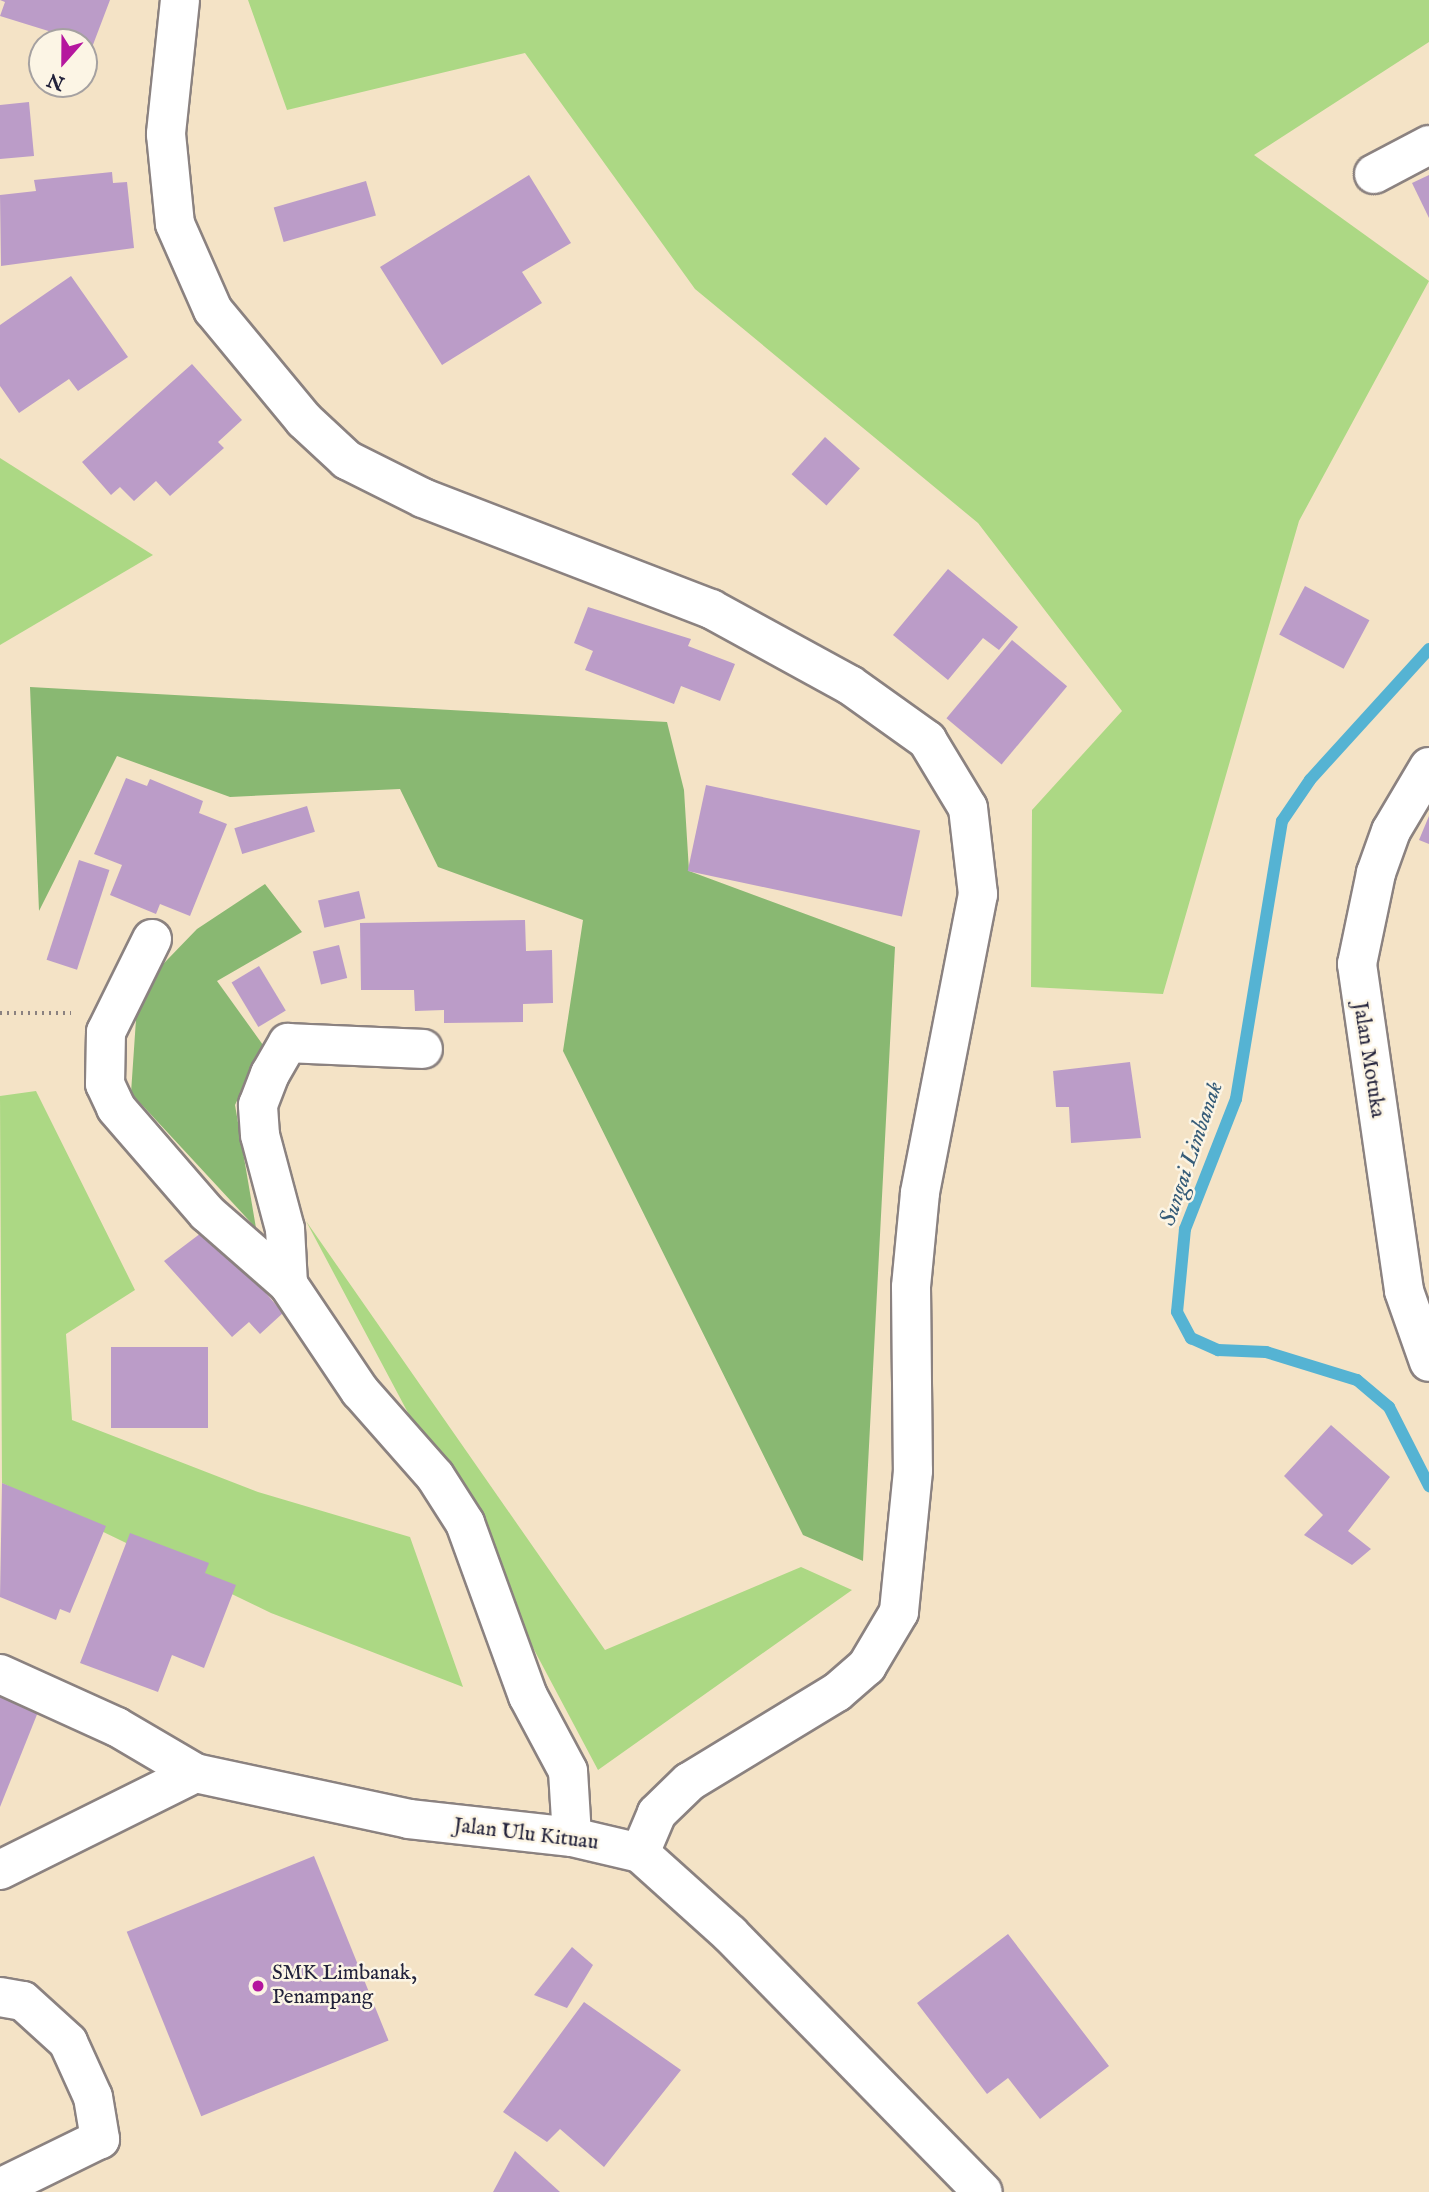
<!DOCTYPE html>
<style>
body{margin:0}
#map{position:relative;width:1429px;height:2192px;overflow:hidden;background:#f4e3c6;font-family:"IM FELL English",serif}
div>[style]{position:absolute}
.green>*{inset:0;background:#acd884}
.forest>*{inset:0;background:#89b872}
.stream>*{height:12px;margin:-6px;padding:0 6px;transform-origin:6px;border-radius:6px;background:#55b3d3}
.building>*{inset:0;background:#bb9cc8;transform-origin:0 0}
.path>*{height:4.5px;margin-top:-2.25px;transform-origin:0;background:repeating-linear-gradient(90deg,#8b8280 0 2px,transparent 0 7px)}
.roads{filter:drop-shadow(2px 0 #8b8280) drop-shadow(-2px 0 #8b8280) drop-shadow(0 2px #8b8280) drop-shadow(0 -2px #8b8280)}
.minor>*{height:38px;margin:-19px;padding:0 19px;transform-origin:19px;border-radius:19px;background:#fff}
.dots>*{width:19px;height:19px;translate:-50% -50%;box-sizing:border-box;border:4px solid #fcf5e5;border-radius:50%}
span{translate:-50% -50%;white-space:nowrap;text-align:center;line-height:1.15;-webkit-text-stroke:5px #fcf5e5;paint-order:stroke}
.street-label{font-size:21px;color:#22223b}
.poi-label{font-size:21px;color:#22223b}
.left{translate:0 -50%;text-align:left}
.water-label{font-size:23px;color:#365c78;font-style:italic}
.north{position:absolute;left:28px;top:28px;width:70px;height:70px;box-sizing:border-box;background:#fcf5e5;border:2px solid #a5a1a1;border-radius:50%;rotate:201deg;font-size:19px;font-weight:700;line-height:28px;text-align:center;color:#22223b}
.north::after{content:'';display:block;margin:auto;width:24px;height:32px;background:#b5179e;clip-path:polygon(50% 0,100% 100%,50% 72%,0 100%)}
</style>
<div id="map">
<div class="green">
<div style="clip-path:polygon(248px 0,1429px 0,1429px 42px,1254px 155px,1429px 281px,1299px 521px,1163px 994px,1031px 987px,1032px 810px,1122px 711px,978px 523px,695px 289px,525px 53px,287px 110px)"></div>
<div style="clip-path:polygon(0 458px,153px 555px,0 645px)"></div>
<div style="clip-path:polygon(36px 1091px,135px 1290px,66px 1334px,72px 1420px,258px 1492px,410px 1537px,463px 1687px,271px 1613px,2px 1483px,0 1096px)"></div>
<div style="clip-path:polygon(306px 1221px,605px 1650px,801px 1567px,852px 1590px,598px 1770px)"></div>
</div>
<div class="forest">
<div style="clip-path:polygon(30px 687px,667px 722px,684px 790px,689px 871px,895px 947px,863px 1561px,803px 1535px,563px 1051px,583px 920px,438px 867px,400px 789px,230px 797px,117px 756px,39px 911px)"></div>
<div style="clip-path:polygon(265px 884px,302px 932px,217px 981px,263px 1045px,235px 1105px,256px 1228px,131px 1093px,138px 990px,197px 929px)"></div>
</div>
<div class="stream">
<div style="left:1429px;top:649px;width:177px;rotate:132.3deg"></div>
<div style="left:1310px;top:780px;width:50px;rotate:124.3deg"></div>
<div style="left:1282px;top:821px;width:282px;rotate:99.4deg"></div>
<div style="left:1236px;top:1099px;width:140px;rotate:111.4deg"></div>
<div style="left:1185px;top:1229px;width:83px;rotate:95.5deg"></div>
<div style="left:1177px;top:1312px;width:30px;rotate:62deg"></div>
<div style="left:1191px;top:1338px;width:30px;rotate:24deg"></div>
<div style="left:1218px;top:1350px;width:48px;rotate:2.4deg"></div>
<div style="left:1266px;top:1352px;width:95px;rotate:17.1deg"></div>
<div style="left:1357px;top:1380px;width:42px;rotate:40.2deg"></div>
<div style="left:1389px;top:1407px;width:89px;rotate:63.1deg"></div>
</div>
<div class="building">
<div style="clip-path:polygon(0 0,110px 0,91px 50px,84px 42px,0 16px,5px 2px)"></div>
<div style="clip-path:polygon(29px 102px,34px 156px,0 159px,0 105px)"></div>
<div style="clip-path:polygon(112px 172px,113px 183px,127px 182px,134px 248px,1px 266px,0 195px,36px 191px,34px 180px)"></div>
<div style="clip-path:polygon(529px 175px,571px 243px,522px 272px,542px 303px,442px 365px,380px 267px)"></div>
<div style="clip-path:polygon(1429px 175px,1429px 218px,1412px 183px)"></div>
<div style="left:366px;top:181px;width:36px;height:96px;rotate:74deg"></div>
<div style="clip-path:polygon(71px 276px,128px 357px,78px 391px,69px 379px,19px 413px,0 386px,0 325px)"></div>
<div style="clip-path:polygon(192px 364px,242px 420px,218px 442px,224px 448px,170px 496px,156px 481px,134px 501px,120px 487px,111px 495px,82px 462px)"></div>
<div style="left:825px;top:437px;width:47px;height:50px;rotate:42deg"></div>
<div style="clip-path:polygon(948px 569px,1018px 627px,999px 650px,983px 638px,948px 680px,893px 635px)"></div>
<div style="left:1305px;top:586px;width:73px;height:55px;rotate:28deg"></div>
<div style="clip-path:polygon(588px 607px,691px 639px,688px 646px,735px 664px,720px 701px,681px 686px,674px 704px,585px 670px,593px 651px,574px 643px)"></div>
<div style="left:1012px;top:640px;width:72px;height:102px;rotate:40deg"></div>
<div style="clip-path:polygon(126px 778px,147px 786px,150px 779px,203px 801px,199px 813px,227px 824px,190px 916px,160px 904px,156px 914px,110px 895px,122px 865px,94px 854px)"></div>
<div style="left:706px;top:785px;width:219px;height:88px;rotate:12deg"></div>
<div style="left:307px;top:806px;width:27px;height:76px;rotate:73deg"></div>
<div style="clip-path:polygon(1429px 816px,1429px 844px,1419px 840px)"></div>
<div style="left:79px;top:860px;width:32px;height:105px;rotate:18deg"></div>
<div style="left:359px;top:891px;width:28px;height:42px;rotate:77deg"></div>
<div style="clip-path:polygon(525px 920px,526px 951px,552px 950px,553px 1003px,523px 1004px,523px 1022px,444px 1023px,444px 1010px,415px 1011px,414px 990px,361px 990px,360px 923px)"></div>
<div style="left:339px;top:945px;width:34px;height:27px;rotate:76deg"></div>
<div style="left:259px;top:966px;width:52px;height:32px;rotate:59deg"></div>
<div style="clip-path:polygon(1130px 1062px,1141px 1138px,1071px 1143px,1069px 1107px,1056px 1107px,1053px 1071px)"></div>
<div style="clip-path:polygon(209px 1227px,283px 1313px,260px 1334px,249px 1322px,232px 1337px,164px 1261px)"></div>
<div style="left:111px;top:1347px;width:97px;height:81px"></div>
<div style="clip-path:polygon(1331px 1425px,1390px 1477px,1348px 1531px,1371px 1549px,1352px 1565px,1304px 1535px,1323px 1515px,1284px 1476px)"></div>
<div style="clip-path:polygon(2px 1483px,106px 1526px,70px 1613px,60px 1609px,56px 1620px,0 1597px)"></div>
<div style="clip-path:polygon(130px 1533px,209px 1563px,205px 1573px,236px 1585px,204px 1668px,172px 1655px,158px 1692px,80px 1663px)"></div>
<div style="clip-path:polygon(0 1680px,44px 1697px,0 1807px)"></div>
<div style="left:314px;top:1856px;width:199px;height:202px;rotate:68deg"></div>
<div style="clip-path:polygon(1008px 1934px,1109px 2066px,1040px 2119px,1008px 2078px,987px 2094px,917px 2003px)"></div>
<div style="clip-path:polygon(572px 1947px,593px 1965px,567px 2008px,534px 1995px)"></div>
<div style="clip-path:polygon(584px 2002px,681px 2070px,604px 2167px,560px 2129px,547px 2142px,503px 2112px)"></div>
<div style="clip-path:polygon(515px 2151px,560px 2192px,493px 2192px)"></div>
</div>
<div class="path">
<div style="left:0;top:1013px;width:71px"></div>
</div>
<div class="roads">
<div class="minor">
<div style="left:180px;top:0;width:135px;rotate:96deg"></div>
<div style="left:166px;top:134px;width:90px;rotate:84.3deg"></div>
<div style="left:175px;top:224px;width:94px;rotate:66.2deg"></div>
<div style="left:213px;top:310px;width:143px;rotate:50.4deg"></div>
<div style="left:304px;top:420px;width:59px;rotate:42.9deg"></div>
<div style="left:347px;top:460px;width:85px;rotate:26.6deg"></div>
<div style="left:423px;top:498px;width:309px;rotate:21.1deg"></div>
<div style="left:711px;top:609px;width:158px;rotate:28.7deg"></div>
<div style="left:850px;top:685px;width:95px;rotate:35.5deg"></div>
<div style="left:927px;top:740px;width:79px;rotate:58.9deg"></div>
<div style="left:968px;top:808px;width:87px;rotate:83.4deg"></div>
<div style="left:978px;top:894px;width:305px;rotate:101deg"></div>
<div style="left:920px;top:1193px;width:94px;rotate:95.5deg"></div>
<div style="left:911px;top:1287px;width:184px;rotate:89.4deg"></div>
<div style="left:913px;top:1471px;width:142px;rotate:95.7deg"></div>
<div style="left:899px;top:1612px;width:63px;rotate:120.7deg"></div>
<div style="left:867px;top:1666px;width:40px;rotate:139deg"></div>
<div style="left:837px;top:1692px;width:173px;rotate:148.7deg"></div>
<div style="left:689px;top:1782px;width:45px;rotate:135.9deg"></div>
<div style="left:657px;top:1813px;width:43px;rotate:113deg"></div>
<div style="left:1374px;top:174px;width:62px;rotate:-27.8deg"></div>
<div style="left:1429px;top:767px;width:74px;rotate:120.7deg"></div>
<div style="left:1391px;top:831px;width:45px;rotate:109.7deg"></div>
<div style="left:1376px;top:873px;width:93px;rotate:101.8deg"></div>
<div style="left:1357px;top:964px;width:330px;rotate:81.8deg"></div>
<div style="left:1404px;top:1291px;width:75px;rotate:70.6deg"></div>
<div style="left:152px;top:939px;width:104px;rotate:116.3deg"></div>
<div style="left:106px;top:1032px;width:52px;rotate:91.1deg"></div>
<div style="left:105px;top:1084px;width:26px;rotate:65deg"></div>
<div style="left:116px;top:1108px;width:139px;rotate:49.1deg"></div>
<div style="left:207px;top:1213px;width:108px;rotate:41.2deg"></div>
<div style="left:288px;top:1284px;width:129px;rotate:56.1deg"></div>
<div style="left:360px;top:1391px;width:113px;rotate:48.6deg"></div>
<div style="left:435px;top:1476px;width:56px;rotate:57.4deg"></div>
<div style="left:465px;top:1523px;width:184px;rotate:70deg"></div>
<div style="left:528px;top:1696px;width:85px;rotate:61.9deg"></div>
<div style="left:568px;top:1771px;width:66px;rotate:86.5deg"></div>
<div style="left:288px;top:1284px;width:55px;rotate:-93.1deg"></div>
<div style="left:285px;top:1229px;width:97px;rotate:-104.9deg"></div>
<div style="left:260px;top:1135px;width:30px;rotate:-94deg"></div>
<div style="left:258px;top:1105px;width:33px;rotate:-69deg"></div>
<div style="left:270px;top:1074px;width:36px;rotate:-60deg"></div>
<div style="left:288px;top:1043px;width:135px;rotate:2.5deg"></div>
<div style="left:0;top:1674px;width:128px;rotate:24.4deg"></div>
<div style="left:117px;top:1727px;width:91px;rotate:30.5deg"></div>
<div style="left:0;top:1870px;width:218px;rotate:-26.4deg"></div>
<div style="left:195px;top:1773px;width:219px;rotate:12.1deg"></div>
<div style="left:409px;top:1819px;width:164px;rotate:6.3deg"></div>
<div style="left:572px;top:1837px;width:70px;rotate:13.2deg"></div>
<div style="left:640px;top:1853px;width:121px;rotate:42deg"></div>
<div style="left:730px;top:1934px;width:361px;rotate:45.6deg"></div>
<div style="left:0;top:1997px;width:23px;rotate:10deg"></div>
<div style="left:23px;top:2001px;width:61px;rotate:42.3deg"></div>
<div style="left:68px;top:2042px;width:60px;rotate:65.6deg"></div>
<div style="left:93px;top:2097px;width:43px;rotate:80.5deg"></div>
<div style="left:100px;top:2139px;width:111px;rotate:153.9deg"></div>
</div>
</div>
<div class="dots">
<div style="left:258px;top:1986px;background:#b5179e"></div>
</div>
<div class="street-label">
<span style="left:1368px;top:1060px;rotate:81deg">Jalan Motuka</span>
<span style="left:526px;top:1835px;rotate:7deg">Jalan Ulu Kituau</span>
</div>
<div class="poi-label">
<span class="left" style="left:272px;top:1986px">SMK Limbanak,<br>Penampang</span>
</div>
<div class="water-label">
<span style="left:1192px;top:1154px;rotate:-71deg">Sungai Limbanak</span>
</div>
<div class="north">N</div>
</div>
